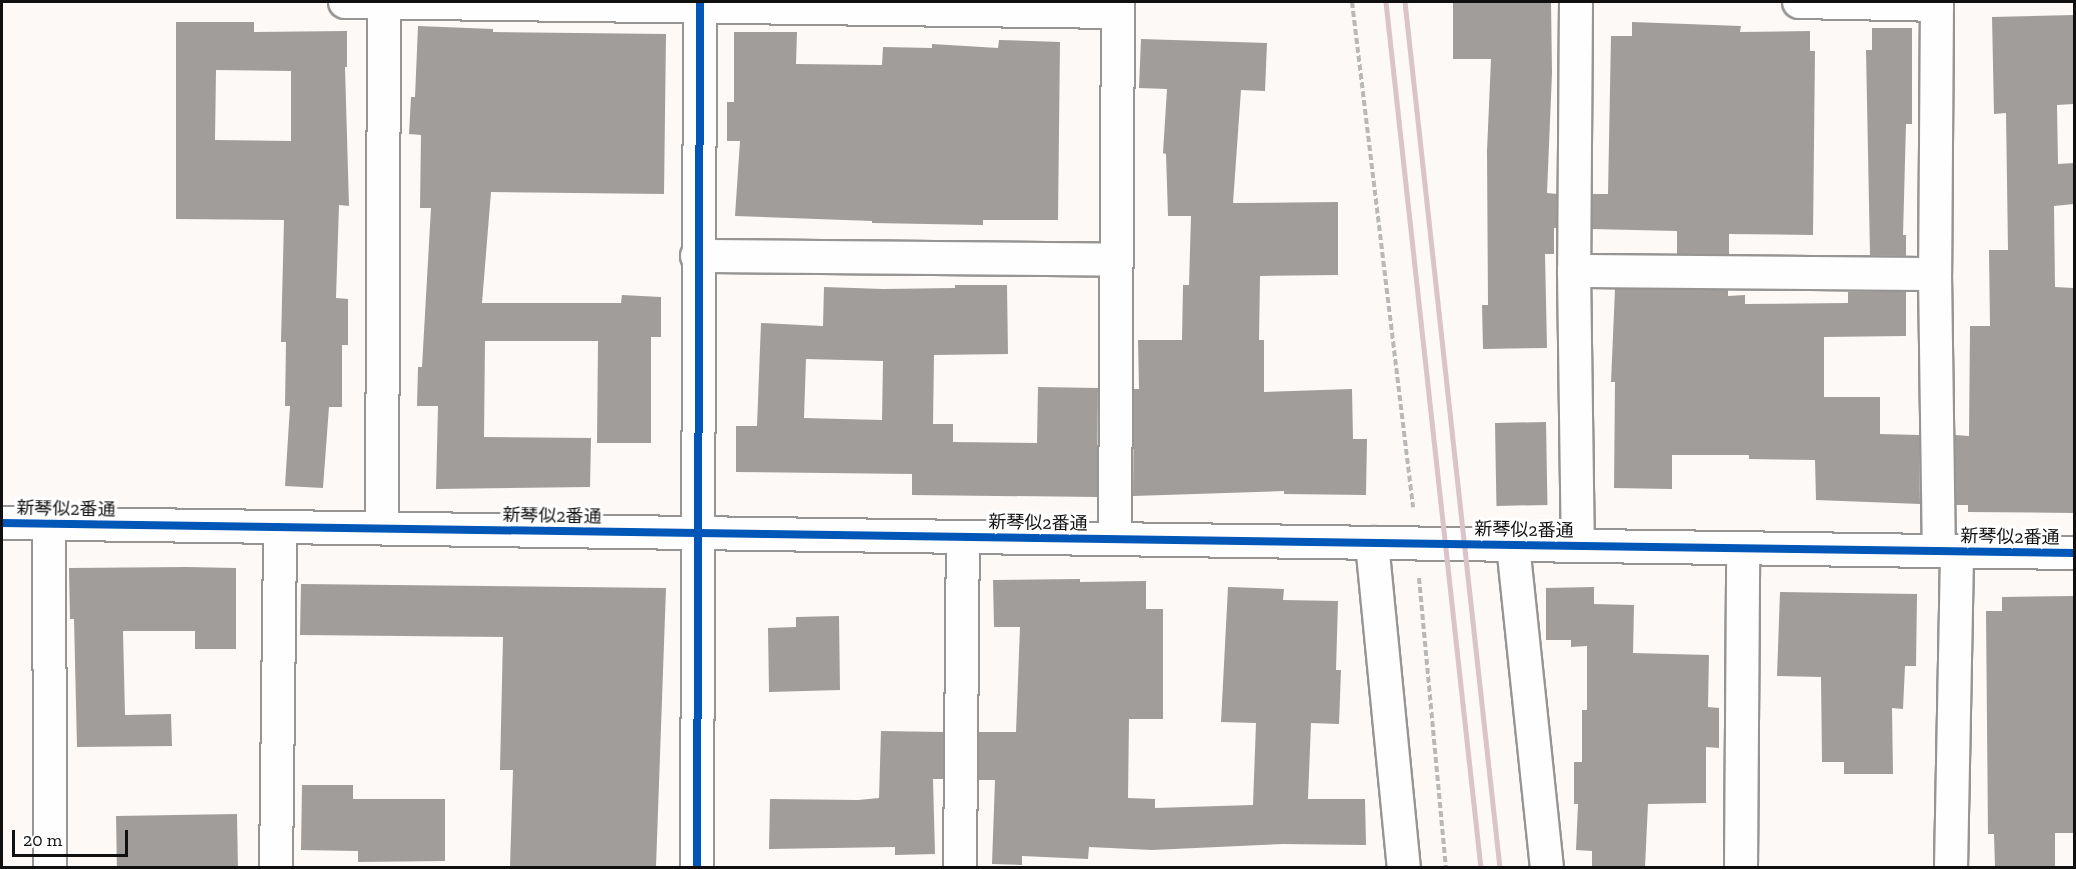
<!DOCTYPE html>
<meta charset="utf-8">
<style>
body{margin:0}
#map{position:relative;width:2076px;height:869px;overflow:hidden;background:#fcf9f6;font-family:"Zilla Slab","Noto Sans JP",serif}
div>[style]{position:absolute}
.building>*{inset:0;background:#a09d9b;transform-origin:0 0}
.path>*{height:4px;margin-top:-2px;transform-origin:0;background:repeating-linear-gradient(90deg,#b9b8b8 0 6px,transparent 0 9px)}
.roads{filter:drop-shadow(2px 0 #969594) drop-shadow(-2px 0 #969594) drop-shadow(0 2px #969594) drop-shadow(0 -2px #969594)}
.minor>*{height:32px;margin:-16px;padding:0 16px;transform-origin:16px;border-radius:16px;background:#fffefe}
.rail>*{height:4.5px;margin:-2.25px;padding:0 2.25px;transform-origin:2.25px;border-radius:2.25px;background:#dac4c9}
.cycleway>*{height:8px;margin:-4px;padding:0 4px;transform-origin:4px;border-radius:4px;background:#0057b8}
span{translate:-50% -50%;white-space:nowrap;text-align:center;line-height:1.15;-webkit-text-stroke:6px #fff;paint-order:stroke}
.street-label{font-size:18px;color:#101010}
.frame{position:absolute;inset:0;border:3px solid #101010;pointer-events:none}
.scale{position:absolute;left:12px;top:830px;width:116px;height:27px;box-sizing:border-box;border:3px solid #101010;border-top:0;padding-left:8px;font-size:18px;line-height:21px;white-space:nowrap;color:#101010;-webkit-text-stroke:4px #fff;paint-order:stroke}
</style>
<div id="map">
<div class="building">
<div style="clip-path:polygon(1453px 2px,1551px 2px,1552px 73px,1547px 193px,1557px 194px,1556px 228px,1554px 228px,1554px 254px,1545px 254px,1547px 348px,1483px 349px,1482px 305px,1488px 305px,1487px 151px,1491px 59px,1453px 59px)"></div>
<div style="clip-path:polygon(2074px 15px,2074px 104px,2057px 105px,2058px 164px,2074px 163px,2074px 204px,2054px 206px,2055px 287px,2074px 288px,2074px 513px,1968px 512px,1968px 505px,1956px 505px,1955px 435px,1969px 436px,1970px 326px,1990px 326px,1989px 250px,2008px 250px,2006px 113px,1994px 114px,1992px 17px)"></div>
<div style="clip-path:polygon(evenodd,176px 22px,254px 22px,254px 32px,347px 31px,347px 67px,345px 67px,349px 206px,339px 205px,336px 298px,348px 299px,348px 345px,342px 345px,342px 407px,329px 407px,323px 488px,285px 486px,290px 406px,285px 406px,286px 342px,281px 342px,284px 220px,176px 219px,176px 22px,216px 70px,291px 71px,291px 141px,215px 140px,216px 70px)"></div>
<div style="clip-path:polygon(1632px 22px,1741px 26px,1740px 32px,1810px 31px,1810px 51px,1815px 51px,1813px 235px,1729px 234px,1729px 254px,1677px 254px,1677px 231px,1592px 229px,1593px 194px,1608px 194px,1611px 36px,1632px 36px)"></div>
<div style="clip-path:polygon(418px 26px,493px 29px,493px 32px,666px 34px,664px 194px,491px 192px,482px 303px,621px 303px,622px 295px,661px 297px,661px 337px,651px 337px,651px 443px,597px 443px,598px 341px,485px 341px,484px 437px,591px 438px,590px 487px,436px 489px,438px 406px,417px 406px,418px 367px,422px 367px,431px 208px,420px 208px,421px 135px,409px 134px,411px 97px,415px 97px)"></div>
<div style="clip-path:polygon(1872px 28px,1912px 28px,1912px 124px,1906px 124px,1903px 235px,1906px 235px,1906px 256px,1870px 255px,1866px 50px,1872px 50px)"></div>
<div style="clip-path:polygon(734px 32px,797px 32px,796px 64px,882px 65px,883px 47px,932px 48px,932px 44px,998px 48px,999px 40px,1060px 42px,1058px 220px,983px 220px,983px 225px,872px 223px,872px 221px,735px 216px,740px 141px,727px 141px,727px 102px,734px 102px)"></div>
<div style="clip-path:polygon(1141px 39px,1267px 43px,1265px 91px,1241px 90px,1233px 203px,1338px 202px,1338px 275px,1260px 276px,1259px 340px,1264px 340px,1264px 392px,1352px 389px,1353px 439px,1367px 439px,1366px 495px,1284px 494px,1284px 491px,1133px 496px,1134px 389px,1139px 389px,1138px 340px,1182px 340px,1183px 285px,1189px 285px,1191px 216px,1168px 216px,1166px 154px,1163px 153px,1167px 89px,1139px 88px)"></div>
<div style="clip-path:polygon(evenodd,955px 285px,1007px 285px,1008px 354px,934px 355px,933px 424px,953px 424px,953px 442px,1037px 443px,1038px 387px,1098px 388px,1097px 497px,912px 495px,912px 474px,736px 472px,736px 426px,757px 426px,761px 323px,823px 326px,824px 287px,883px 289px,955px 288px,955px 285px,806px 359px,883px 361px,882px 420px,804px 418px,806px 359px)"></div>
<div style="clip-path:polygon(1615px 289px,1728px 290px,1728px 296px,1745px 295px,1745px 304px,1848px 303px,1848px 292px,1906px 292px,1906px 336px,1824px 337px,1824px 397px,1880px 397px,1880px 434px,1919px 435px,1920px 504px,1816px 500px,1815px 460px,1749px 459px,1749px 455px,1672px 455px,1672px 489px,1614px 488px,1615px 382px,1611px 382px)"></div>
<div style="left:1546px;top:422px;width:83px;height:51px;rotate:89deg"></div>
<div style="clip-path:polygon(186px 567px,236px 568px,236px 649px,195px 649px,195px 631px,123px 631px,125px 715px,171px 714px,172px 746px,77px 747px,74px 619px,70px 619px,69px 568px)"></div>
<div style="clip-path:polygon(1080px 579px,1080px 582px,1146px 581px,1146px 609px,1163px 609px,1163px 719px,1129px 719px,1128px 798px,1155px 799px,1155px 808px,1253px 805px,1256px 723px,1221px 722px,1228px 587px,1284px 589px,1283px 600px,1338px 601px,1336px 670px,1341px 670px,1339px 724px,1311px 723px,1308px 799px,1365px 799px,1366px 845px,1283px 844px,1152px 850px,1089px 847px,1088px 859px,1022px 856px,1022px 865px,992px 864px,995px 780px,979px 780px,979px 732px,1016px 732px,1020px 627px,994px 627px,993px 580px)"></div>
<div style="clip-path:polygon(301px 584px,666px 588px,656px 867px,510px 867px,513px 770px,500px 770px,503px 637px,300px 635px)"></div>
<div style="clip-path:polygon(1594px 587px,1594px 604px,1634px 605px,1633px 653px,1709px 655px,1708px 707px,1719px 708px,1719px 748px,1706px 747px,1706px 803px,1648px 804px,1645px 867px,1592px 867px,1592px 851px,1576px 850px,1578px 804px,1574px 804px,1574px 762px,1582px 762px,1582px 710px,1587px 710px,1587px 646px,1571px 647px,1571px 640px,1546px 640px,1546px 588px)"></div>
<div style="clip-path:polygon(1780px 592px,1917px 594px,1916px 666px,1905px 666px,1903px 709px,1892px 708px,1893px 774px,1844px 774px,1844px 762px,1822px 762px,1821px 677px,1777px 676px)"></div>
<div style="clip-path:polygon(2074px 596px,2074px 833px,2055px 833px,2055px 867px,1995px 867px,1994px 834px,1988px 834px,1986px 611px,2002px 611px,2002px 597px)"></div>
<div style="clip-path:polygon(839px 616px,840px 690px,769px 692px,768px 628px,796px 627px,796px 617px)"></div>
<div style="clip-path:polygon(881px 731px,943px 732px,943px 779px,933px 779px,935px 854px,895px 855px,895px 847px,769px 849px,770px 799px,858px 800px,879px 798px)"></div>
<div style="clip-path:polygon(302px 785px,353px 785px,353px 799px,445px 799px,445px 861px,358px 862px,358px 851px,301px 850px)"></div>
<div style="left:237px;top:814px;width:53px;height:121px;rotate:89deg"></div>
</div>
<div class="path">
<div style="left:1352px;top:2px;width:509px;rotate:83.11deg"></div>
<div style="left:1419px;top:578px;width:291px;rotate:84.7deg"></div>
</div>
<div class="roads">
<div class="minor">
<div style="left:345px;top:2px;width:773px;rotate:0.74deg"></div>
<div style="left:1576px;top:2px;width:269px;rotate:90.4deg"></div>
<div style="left:1574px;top:271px;width:275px;rotate:89.2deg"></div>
<div style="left:1799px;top:2px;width:138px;rotate:1.2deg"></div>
<div style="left:1937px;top:2px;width:272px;rotate:90.4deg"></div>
<div style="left:1935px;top:274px;width:277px;rotate:89.2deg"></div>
<div style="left:697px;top:256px;width:418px;rotate:0.5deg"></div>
<div style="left:1574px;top:271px;width:361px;rotate:0.5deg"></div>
<div style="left:2px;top:523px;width:2072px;rotate:0.83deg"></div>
<div style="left:49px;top:524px;width:344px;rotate:89.8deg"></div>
<div style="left:382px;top:528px;width:526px;rotate:-89.78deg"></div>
<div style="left:1115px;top:539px;width:537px;rotate:-89.68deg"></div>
<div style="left:1372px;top:543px;width:327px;rotate:84.4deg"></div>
<div style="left:1513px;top:545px;width:325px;rotate:84deg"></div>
<div style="left:276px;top:868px;width:341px;rotate:-89.3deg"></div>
<div style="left:697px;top:868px;width:866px;rotate:-89.8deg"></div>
<div style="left:960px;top:868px;width:331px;rotate:-89.5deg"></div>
<div style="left:1741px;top:868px;width:320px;rotate:-89.6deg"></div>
<div style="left:1951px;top:868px;width:317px;rotate:-88.9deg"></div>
</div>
</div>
<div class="rail">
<div style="left:1386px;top:2px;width:871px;rotate:83.74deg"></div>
<div style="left:1405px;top:2px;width:871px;rotate:83.74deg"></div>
</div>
<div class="cycleway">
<div style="left:2px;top:523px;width:2072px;rotate:0.83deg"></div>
<div style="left:697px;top:868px;width:866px;rotate:-89.8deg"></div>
</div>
<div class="street-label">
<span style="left:66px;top:509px;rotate:1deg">新琴似2番通</span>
<span style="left:552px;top:516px;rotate:1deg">新琴似2番通</span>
<span style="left:1038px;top:523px;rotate:1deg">新琴似2番通</span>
<span style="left:1524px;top:530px;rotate:1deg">新琴似2番通</span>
<span style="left:2010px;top:537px;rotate:1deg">新琴似2番通</span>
</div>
<div class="frame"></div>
<div class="scale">20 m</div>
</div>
